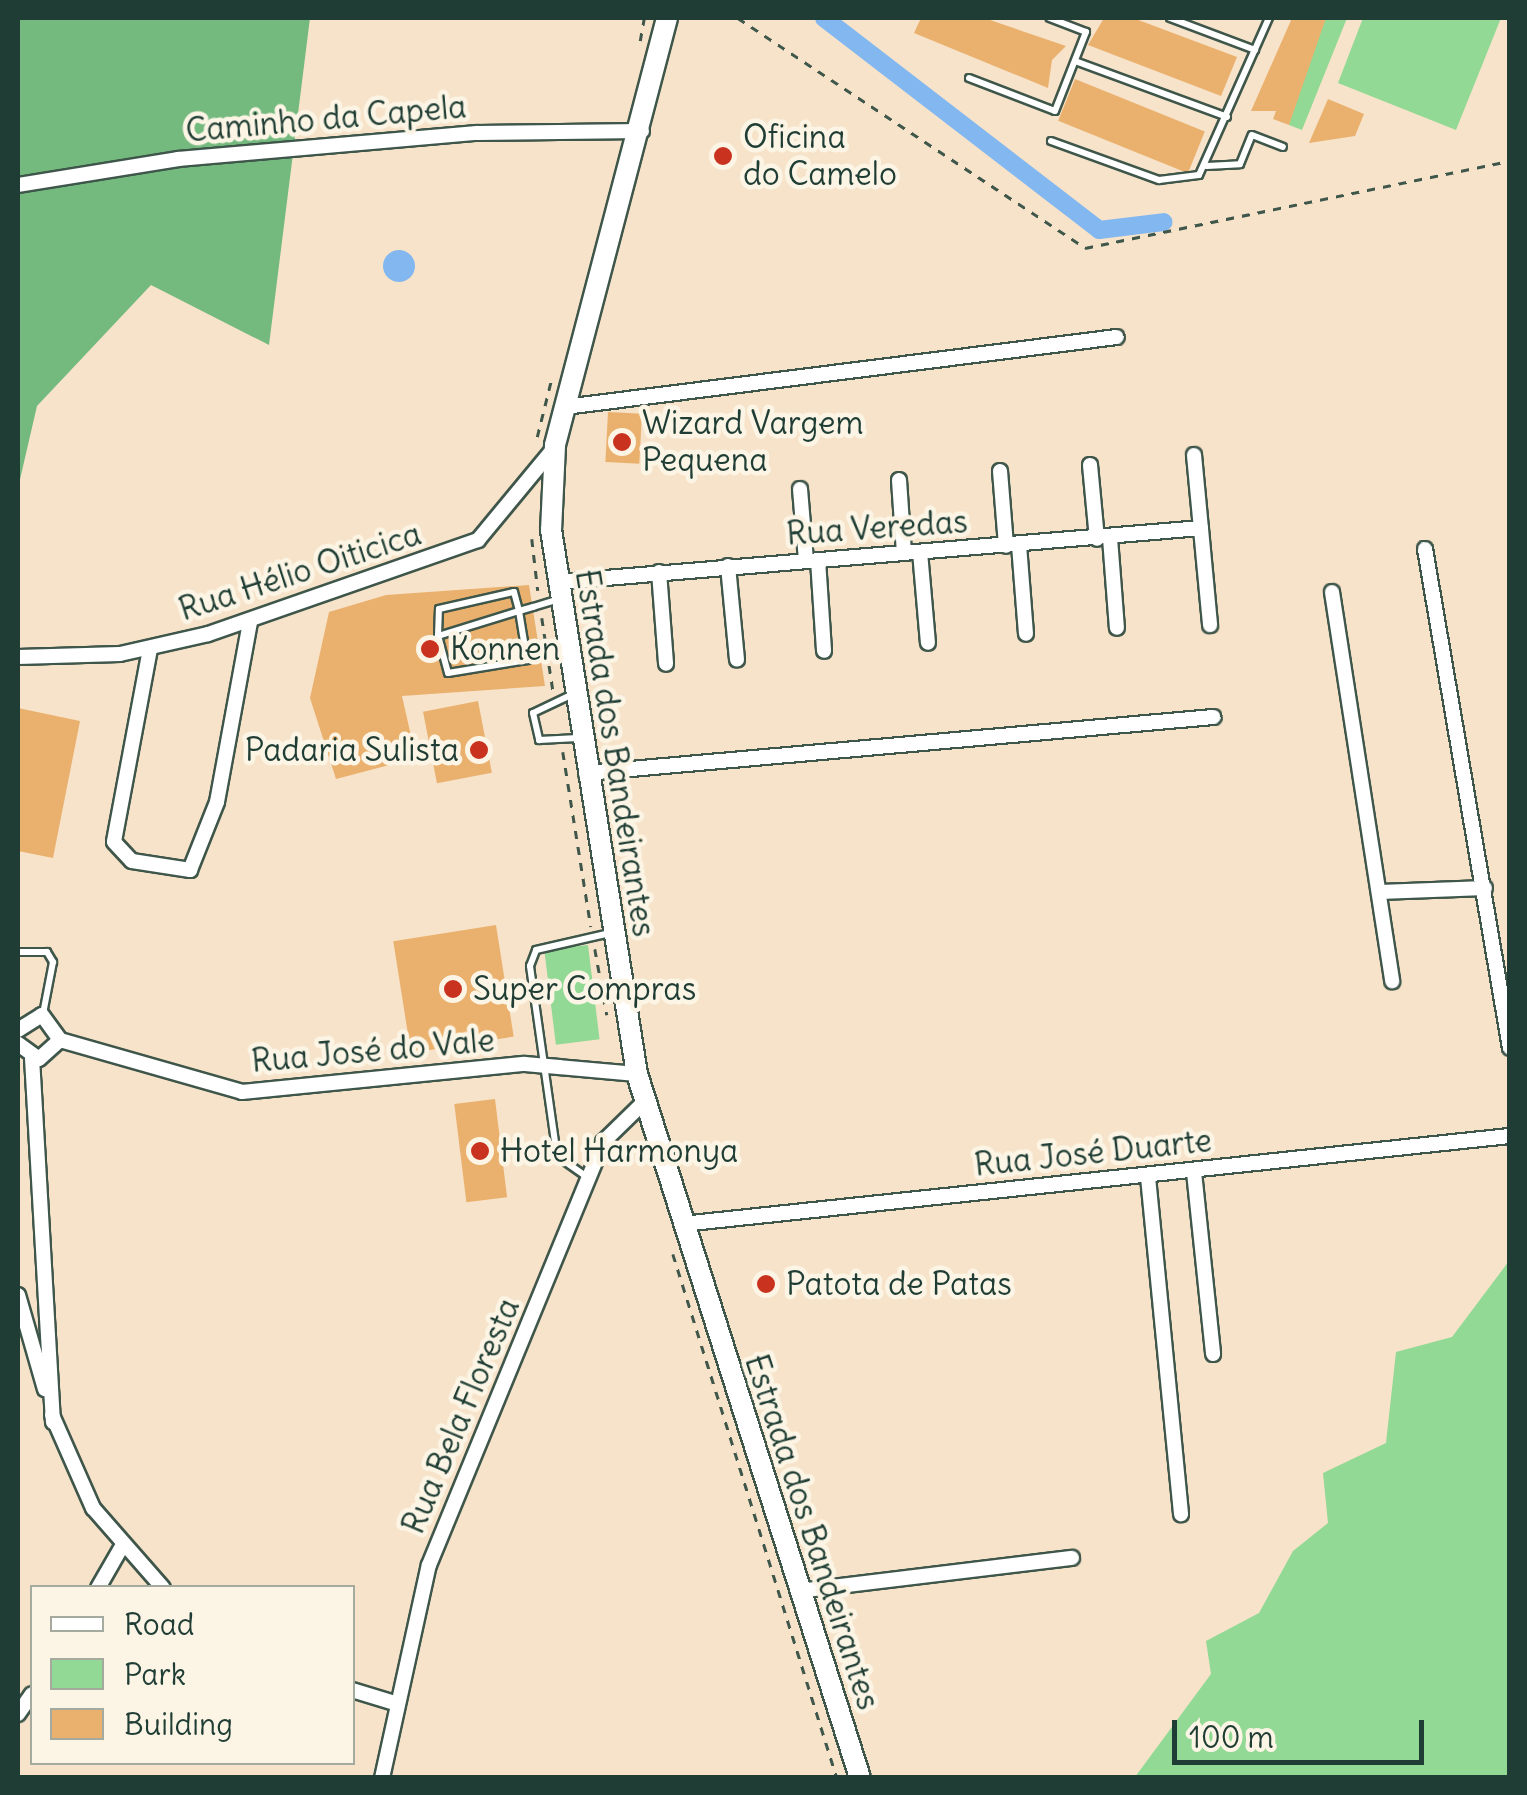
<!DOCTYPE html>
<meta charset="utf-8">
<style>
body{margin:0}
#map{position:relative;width:1527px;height:1795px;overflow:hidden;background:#f7e3ca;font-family:Delius,sans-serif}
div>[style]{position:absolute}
.green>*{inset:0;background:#91d994;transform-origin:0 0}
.forest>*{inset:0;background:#74b97e}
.water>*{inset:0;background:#82b7f0}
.round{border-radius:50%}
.canal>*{height:18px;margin:-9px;padding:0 9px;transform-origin:9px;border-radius:9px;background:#82b7f0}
.building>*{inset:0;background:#eab16e;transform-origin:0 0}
.path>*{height:2.5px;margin-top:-1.25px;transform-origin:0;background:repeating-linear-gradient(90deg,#3f564a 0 8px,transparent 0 16px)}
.roads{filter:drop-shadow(2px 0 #3f564a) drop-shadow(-2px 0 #3f564a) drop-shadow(0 2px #3f564a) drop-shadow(0 -2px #3f564a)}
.lane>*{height:6px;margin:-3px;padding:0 3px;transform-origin:3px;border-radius:3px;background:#fff}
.street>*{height:14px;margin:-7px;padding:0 7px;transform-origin:7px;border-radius:7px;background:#fff}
.secondary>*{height:20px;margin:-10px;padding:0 10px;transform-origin:10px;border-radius:10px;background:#fff}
.dots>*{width:28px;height:28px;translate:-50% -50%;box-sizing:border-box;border:5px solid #fcf5e5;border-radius:50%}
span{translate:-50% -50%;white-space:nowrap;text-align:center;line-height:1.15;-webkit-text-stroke:9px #fcf5e5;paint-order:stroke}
.street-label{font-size:32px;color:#1f3d34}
.poi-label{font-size:32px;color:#1f3d34}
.left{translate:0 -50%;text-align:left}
.right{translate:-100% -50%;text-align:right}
.frame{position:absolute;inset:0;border:20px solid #1f3d34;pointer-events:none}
.legend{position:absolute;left:30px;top:1585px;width:325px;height:180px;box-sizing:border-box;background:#fcf5e5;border:2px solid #a4ab9e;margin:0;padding:12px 18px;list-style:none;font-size:30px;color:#1f3d34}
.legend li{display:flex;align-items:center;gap:20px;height:50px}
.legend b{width:50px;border:2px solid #a4ab9e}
.scale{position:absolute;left:1172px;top:1720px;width:252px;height:45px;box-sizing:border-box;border:5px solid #1f3d34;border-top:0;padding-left:12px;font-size:30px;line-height:35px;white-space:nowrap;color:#1f3d34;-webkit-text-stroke:8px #fcf5e5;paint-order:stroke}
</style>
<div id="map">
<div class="green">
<div style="clip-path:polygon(1326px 18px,1347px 18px,1302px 130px,1289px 125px,1291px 108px)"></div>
<div style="clip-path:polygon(1363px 18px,1501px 18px,1456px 130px,1338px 83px)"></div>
<div style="left:588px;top:945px;width:95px;height:44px;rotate:83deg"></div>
<div style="clip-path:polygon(1509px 1261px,1509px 1777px,1135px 1777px,1211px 1674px,1206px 1641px,1259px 1613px,1293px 1551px,1328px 1523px,1323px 1473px,1386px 1443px,1396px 1352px,1452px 1337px)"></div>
</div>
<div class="forest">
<div style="clip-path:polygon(18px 18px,310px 18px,269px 345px,151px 285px,37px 406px,18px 488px)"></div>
</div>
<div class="water">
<div class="round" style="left:383px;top:250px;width:32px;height:32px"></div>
</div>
<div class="canal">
<div style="left:824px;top:18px;width:347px;rotate:37.6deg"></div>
<div style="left:1099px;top:230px;width:65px;rotate:-7deg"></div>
</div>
<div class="building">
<div style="clip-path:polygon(921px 18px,984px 18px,1066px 46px,1052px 60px,1048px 88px,914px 33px)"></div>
<div style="clip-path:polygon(1104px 18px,1133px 18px,1237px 57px,1221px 96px,1088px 45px)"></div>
<div style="clip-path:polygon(1292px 18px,1326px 18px,1289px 125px,1273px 119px,1276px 111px,1251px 111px)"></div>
<div style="left:1075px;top:79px;width:140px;height:45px;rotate:22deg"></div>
<div style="clip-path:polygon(1328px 99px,1364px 114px,1355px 136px,1309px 143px)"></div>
<div style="left:608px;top:412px;width:34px;height:50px;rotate:3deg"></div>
<div style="clip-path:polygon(529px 585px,545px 686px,402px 696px,416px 758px,336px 779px,310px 698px,329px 612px,386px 595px)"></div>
<div style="left:478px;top:701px;width:73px;height:56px;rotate:79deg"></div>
<div style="clip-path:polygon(18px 708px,80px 721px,53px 858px,18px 851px)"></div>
<div style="left:496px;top:925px;width:113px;height:104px;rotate:81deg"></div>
<div style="left:495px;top:1099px;width:99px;height:41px;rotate:83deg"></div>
</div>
<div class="path">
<div style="left:738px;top:18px;width:416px;rotate:33.5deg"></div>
<div style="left:1085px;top:248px;width:434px;rotate:-11.6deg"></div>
<div style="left:640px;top:41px;width:23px;rotate:-80deg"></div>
<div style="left:537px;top:437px;width:62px;rotate:-76deg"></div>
<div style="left:532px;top:539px;width:52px;rotate:83.4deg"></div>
<div style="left:542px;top:618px;width:73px;rotate:81.3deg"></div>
<div style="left:563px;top:752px;width:177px;rotate:80.9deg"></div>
<div style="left:595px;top:949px;width:67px;rotate:79.7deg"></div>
<div style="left:673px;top:1254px;width:549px;rotate:72.62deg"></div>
</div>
<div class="roads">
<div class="lane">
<div style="left:1170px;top:18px;width:91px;rotate:20.6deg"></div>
<div style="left:1075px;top:61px;width:162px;rotate:20.2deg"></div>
<div style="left:969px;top:78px;width:92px;rotate:21deg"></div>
<div style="left:1055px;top:111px;width:85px;rotate:-68.6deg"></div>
<div style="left:1086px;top:32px;width:39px;rotate:-159deg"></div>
<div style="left:1051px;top:141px;width:115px;rotate:19.9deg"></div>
<div style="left:1159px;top:180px;width:40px;rotate:-7.1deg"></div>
<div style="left:1199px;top:175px;width:172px;rotate:-66deg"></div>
<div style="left:1207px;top:166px;width:33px;rotate:-3deg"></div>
<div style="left:1240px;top:164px;width:31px;rotate:-68deg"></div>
<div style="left:1252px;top:135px;width:33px;rotate:21deg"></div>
<div style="left:438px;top:636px;width:27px;rotate:-88deg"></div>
<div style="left:439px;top:609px;width:77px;rotate:-12.8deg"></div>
<div style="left:514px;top:592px;width:20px;rotate:75deg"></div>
<div style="left:519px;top:611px;width:50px;rotate:80.7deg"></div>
<div style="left:527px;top:660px;width:80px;rotate:170.7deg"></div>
<div style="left:448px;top:673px;width:38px;rotate:-105deg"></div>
<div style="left:438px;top:636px;width:85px;rotate:-17.2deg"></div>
<div style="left:519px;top:611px;width:15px;rotate:-16deg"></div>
<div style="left:533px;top:607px;width:28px;rotate:-17deg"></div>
<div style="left:573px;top:694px;width:44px;rotate:154.6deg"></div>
<div style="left:533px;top:713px;width:28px;rotate:77deg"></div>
<div style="left:539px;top:740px;width:39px;rotate:-3deg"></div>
<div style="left:18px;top:952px;width:29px"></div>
<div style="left:47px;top:952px;width:12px;rotate:59deg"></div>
<div style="left:53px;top:962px;width:53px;rotate:100.9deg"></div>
<div style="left:587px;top:1177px;width:37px;rotate:-145deg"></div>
<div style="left:557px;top:1156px;width:192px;rotate:-98.1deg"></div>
<div style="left:530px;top:966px;width:17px;rotate:-69deg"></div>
<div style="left:536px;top:950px;width:76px;rotate:-12.9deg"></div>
</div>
<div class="street">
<div style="left:18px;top:185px;width:162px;rotate:-9.2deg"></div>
<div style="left:178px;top:159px;width:300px;rotate:-5deg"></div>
<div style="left:477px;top:133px;width:165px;rotate:-0.7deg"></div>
<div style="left:565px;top:407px;width:556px;rotate:-7.23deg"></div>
<div style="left:1194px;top:455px;width:171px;rotate:84.6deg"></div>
<div style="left:1090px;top:465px;width:74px;rotate:84.6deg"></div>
<div style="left:1000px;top:471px;width:75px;rotate:85.4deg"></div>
<div style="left:899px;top:480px;width:73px;rotate:86.1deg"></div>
<div style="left:800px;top:489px;width:71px;rotate:85.2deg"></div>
<div style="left:1110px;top:538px;width:90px;rotate:85.6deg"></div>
<div style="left:1019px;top:545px;width:89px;rotate:85.5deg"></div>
<div style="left:1425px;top:549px;width:506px;rotate:80.33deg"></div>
<div style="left:920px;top:552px;width:91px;rotate:85deg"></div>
<div style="left:818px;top:560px;width:91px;rotate:86.2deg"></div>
<div style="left:728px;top:566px;width:94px;rotate:84.5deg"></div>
<div style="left:659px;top:572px;width:92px;rotate:85.6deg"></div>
<div style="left:558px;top:582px;width:645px;rotate:-4.8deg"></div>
<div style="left:1332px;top:592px;width:394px;rotate:81.2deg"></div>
<div style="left:150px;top:649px;width:196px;rotate:100.6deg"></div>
<div style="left:114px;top:842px;width:26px;rotate:47deg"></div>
<div style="left:132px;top:861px;width:59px;rotate:8.8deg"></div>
<div style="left:190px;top:870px;width:73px;rotate:-68.3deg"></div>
<div style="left:217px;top:802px;width:183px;rotate:-79.6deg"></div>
<div style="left:18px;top:657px;width:102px;rotate:-1.7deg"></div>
<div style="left:120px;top:654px;width:90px;rotate:-12.8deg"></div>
<div style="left:208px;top:634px;width:286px;rotate:-19.2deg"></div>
<div style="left:478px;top:540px;width:121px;rotate:-50.4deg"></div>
<div style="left:586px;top:773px;width:630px;rotate:-5.1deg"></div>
<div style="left:1380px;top:892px;width:105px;rotate:-2.2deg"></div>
<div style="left:18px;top:1030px;width:28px;rotate:-32deg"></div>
<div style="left:42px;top:1015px;width:31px;rotate:54deg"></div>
<div style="left:60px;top:1040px;width:28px;rotate:138deg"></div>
<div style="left:39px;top:1059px;width:26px;rotate:-144deg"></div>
<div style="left:60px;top:1040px;width:189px;rotate:15.9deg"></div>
<div style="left:242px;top:1092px;width:284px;rotate:-5.7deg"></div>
<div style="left:525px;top:1064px;width:112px;rotate:5.1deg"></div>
<div style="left:32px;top:1058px;width:365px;rotate:86.7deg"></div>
<div style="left:1194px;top:1172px;width:183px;rotate:84deg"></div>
<div style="left:1148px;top:1177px;width:339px;rotate:84.4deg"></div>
<div style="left:682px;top:1224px;width:833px;rotate:-6.07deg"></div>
<div style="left:18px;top:1295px;width:98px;rotate:74deg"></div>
<div style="left:52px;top:1415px;width:102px;rotate:66.2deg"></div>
<div style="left:93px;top:1508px;width:106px;rotate:48.8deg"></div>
<div style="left:98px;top:1588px;width:46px;rotate:-60.1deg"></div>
<div style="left:798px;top:1591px;width:276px;rotate:-6.9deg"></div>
<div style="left:352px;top:1690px;width:48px;rotate:16.9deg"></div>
<div style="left:18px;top:1714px;width:24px;rotate:-55deg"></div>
<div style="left:382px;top:1778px;width:218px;rotate:-77.6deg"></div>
<div style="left:429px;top:1565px;width:457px;rotate:-67.6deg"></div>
<div style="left:603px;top:1142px;width:59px;rotate:-44.3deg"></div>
</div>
<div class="secondary">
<div style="left:667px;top:18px;width:442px;rotate:104.7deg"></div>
<div style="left:555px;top:446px;width:84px;rotate:92.7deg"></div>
<div style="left:551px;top:530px;width:551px;rotate:81.02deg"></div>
<div style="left:637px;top:1074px;width:738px;rotate:72.42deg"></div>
</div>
</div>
<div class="dots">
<div style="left:723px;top:156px;background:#c8321e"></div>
<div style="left:622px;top:442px;background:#c8321e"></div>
<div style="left:430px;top:649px;background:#c8321e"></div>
<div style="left:479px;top:750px;background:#c8321e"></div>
<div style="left:453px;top:989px;background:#c8321e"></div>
<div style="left:480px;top:1151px;background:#c8321e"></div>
<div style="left:766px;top:1284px;background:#c8321e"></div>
</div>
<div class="street-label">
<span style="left:326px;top:119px;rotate:-5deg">Caminho da Capela</span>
<span style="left:877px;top:528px;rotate:-4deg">Rua Veredas</span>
<span style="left:300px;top:572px;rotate:-18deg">Rua Hélio Oiticica</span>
<span style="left:615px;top:753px;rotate:81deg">Estrada dos Bandeirantes</span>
<span style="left:373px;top:1051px;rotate:-5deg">Rua José do Vale</span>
<span style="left:1093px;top:1153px;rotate:-6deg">Rua José Duarte</span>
<span style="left:461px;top:1416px;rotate:-67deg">Rua Bela Floresta</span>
<span style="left:812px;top:1532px;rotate:72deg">Estrada dos Bandeirantes</span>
</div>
<div class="poi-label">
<span class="left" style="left:743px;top:156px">Oficina<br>do Camelo</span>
<span class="left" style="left:642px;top:442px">Wizard Vargem<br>Pequena</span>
<span class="left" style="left:450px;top:649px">Konnen</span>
<span class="right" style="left:459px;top:750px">Padaria Sulista</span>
<span class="left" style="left:473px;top:989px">Super Compras</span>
<span class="left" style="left:500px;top:1151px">Hotel Harmonya</span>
<span class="left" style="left:786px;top:1284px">Patota de Patas</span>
</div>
<div class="frame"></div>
<ul class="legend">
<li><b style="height:12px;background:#fff"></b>Road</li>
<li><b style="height:28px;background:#91d994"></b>Park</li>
<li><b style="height:28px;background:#eab16e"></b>Building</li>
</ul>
<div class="scale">100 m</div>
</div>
